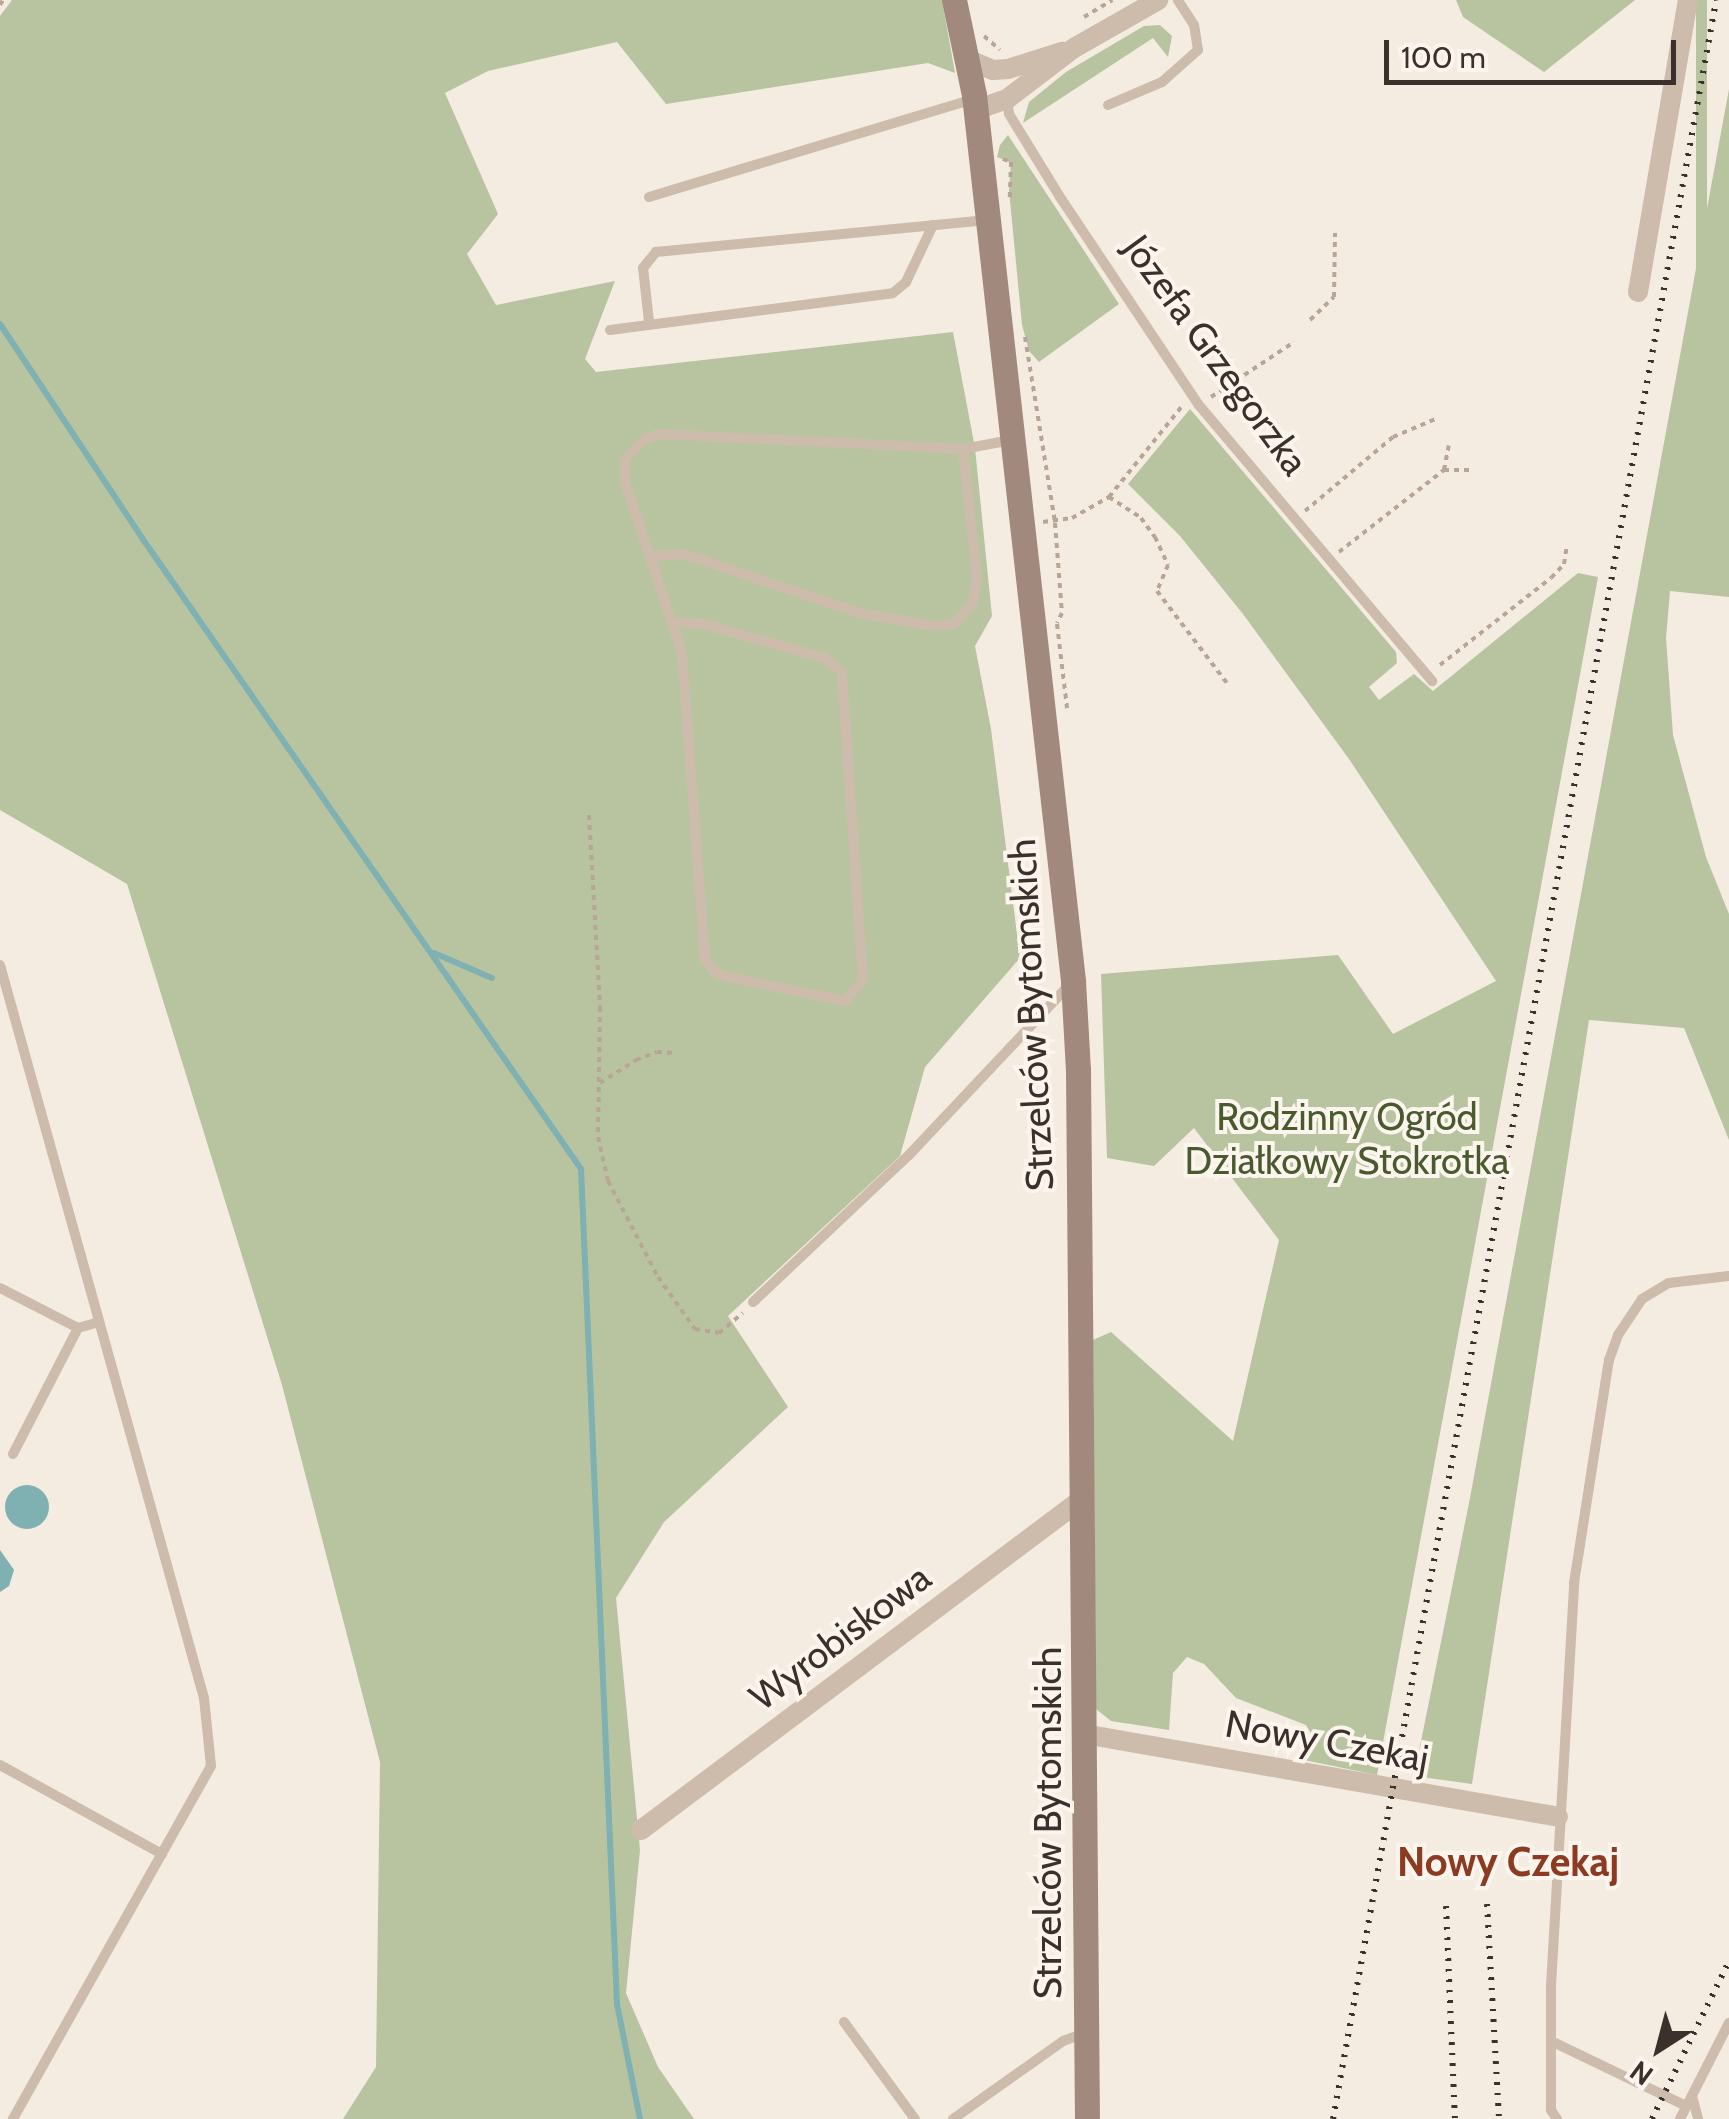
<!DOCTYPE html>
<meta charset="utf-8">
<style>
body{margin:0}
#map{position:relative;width:1729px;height:2119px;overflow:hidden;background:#f4ebe1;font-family:Cabin,sans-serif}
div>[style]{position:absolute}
.green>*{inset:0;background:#b8c4a0;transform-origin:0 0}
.water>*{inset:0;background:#7fb0b2}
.round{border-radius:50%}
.stream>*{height:6px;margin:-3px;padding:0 3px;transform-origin:3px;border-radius:3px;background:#7fb0b2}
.path>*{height:4px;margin-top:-2px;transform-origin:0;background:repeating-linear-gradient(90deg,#b9a596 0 5px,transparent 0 10px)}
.lane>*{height:10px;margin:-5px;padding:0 5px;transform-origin:5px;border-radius:5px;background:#cdbbac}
.street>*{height:20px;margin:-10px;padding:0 10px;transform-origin:10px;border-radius:10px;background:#cdbbac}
.secondary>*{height:25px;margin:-12.5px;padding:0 12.5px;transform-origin:12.5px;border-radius:12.5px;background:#a18a7d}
.rail>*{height:6px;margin-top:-3px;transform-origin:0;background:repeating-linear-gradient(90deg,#3b302b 0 2.5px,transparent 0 10.5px)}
span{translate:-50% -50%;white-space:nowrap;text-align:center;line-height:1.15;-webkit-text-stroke:8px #fbf5ee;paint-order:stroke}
.street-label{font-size:38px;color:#3b302b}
.park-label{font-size:38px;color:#4a5a2e}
.neighbourhood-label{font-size:40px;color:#8c3b22;font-weight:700}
.north{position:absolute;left:1609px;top:1999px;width:100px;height:100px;-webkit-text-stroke:8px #fbf5ee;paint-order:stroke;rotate:216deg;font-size:28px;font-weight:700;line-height:40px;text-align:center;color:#3b302b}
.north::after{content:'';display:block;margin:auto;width:35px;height:45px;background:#3b302b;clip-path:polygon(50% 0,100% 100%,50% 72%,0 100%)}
.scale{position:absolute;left:1384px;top:40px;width:292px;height:45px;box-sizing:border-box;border:5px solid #3b302b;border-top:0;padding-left:12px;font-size:30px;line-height:35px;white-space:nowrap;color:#3b302b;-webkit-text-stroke:8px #fbf5ee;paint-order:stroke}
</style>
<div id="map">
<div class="green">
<div style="clip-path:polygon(12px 0,942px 0,955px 73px,928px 63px,666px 104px,617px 42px,488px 71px,445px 93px,498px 214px,467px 254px,496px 305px,615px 281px,585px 359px,596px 372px,953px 332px,975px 448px,992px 616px,975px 646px,991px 729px,1020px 958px,925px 1067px,900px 1156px,728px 1316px,788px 1407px,664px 1522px,616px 1598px,640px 1850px,626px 1993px,658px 2067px,694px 2119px,343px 2119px,376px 2067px,380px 1762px,282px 1385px,127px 884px,0 810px,0 16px)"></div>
<div style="clip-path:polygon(1456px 0,1635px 0,1544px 72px,1463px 17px)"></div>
<div style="left:1696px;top:0;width:11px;height:302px"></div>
<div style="clip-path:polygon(1160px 25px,1172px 36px,1168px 57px,1153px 38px,1023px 123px,1029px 102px,1066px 72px,1144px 26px)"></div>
<div style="clip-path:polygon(1729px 89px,1729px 597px,1670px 591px,1666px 638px,1673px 735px,1706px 857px,1729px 914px,1729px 1140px,1684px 1028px,1589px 1020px,1472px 1784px,1414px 1776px,1470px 1498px)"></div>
<div style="clip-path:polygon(1008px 135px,1119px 304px,1039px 362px,1029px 351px,1022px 325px,1009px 190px,1011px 163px,997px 157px,1000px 145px)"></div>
<div style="clip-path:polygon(1190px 409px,1396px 652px,1397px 663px,1369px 687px,1379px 700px,1414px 674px,1433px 691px,1578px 573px,1598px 577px,1377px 1775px,1304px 1760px,1313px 1737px,1306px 1725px,1236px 1698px,1204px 1664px,1187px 1657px,1173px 1673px,1169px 1730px,1111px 1721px,1096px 1709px,1093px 1340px,1111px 1332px,1233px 1441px,1279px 1240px,1194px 1128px,1154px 1166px,1107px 1158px,1101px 974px,1338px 955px,1393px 1034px,1496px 981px,1349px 759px,1243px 614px,1180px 536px,1128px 484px)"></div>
</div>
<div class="water">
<div class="round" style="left:5px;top:1485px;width:44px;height:44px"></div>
<div style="clip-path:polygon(0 1550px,14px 1570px,9px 1586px,0 1592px)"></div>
</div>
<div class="stream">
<div style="left:0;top:324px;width:257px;rotate:56.4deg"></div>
<div style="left:142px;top:538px;width:769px;rotate:55.17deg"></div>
<div style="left:581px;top:1169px;width:836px;rotate:87.53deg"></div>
<div style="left:617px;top:2004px;width:117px;rotate:78.7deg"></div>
<div style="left:434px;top:953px;width:63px;rotate:23.3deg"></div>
</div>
<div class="path">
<div style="left:0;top:5px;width:6px;rotate:-59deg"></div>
<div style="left:1084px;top:17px;width:33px;rotate:-31deg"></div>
<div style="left:984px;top:36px;width:21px;rotate:41deg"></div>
<div style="left:1003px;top:159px;width:9px;rotate:21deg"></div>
<div style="left:1011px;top:162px;width:37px;rotate:92deg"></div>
<div style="left:1310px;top:320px;width:33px;rotate:-44deg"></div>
<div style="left:1334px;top:297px;width:64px;rotate:-89.1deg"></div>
<div style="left:1025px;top:337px;width:188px;rotate:80.8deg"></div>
<div style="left:1055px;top:523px;width:90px;rotate:85.6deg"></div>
<div style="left:1062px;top:613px;width:11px;rotate:117deg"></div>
<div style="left:1211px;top:397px;width:100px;rotate:-33.5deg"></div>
<div style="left:1444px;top:470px;width:25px;rotate:-79deg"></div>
<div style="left:1109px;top:497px;width:38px;rotate:33deg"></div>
<div style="left:1141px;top:518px;width:24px;rotate:54deg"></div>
<div style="left:1155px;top:537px;width:31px;rotate:65deg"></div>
<div style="left:1168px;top:565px;width:28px;rotate:113deg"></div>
<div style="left:1157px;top:591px;width:119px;rotate:52.8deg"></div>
<div style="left:1305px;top:511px;width:115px;rotate:-40.1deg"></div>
<div style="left:1393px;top:437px;width:49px;rotate:-22.9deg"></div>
<div style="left:1043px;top:522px;width:29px;rotate:-8deg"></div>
<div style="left:1072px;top:518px;width:43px;rotate:-29.6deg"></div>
<div style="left:1109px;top:497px;width:118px;rotate:-51.2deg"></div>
<div style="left:1339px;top:552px;width:133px;rotate:-38deg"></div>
<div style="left:1444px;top:470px;width:27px"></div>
<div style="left:1057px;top:624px;width:85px;rotate:83.2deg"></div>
<div style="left:1440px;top:665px;width:141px;rotate:-38.1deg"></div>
<div style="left:1551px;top:578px;width:19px;rotate:-47deg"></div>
<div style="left:1564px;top:564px;width:20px;rotate:-81deg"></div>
<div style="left:589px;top:815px;width:192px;rotate:86.7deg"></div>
<div style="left:600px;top:1007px;width:130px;rotate:90.9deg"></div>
<div style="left:598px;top:1137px;width:45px;rotate:77.2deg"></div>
<div style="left:608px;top:1181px;width:108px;rotate:62.5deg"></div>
<div style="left:658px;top:1277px;width:64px;rotate:54.6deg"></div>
<div style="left:695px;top:1329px;width:24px;rotate:9deg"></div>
<div style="left:719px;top:1333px;width:31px;rotate:-40deg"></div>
<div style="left:600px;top:1083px;width:43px;rotate:-32.6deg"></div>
<div style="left:636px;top:1060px;width:22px;rotate:-21deg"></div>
<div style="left:657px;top:1052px;width:15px;rotate:4deg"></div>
</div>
<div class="lane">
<div style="left:1007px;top:99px;width:15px;rotate:82deg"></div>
<div style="left:1009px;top:114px;width:101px;rotate:58.4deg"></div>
<div style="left:1062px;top:200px;width:245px;rotate:56.3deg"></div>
<div style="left:1198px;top:404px;width:363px;rotate:49.8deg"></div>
<div style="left:1108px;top:105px;width:59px;rotate:-23.1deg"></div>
<div style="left:1162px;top:82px;width:48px;rotate:-41.6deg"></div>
<div style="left:1198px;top:50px;width:25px;rotate:-99deg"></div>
<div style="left:1194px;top:25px;width:30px;rotate:-123deg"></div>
<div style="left:649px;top:197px;width:339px;rotate:-16.8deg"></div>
<div style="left:649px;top:322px;width:54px;rotate:-96.3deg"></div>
<div style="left:643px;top:268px;width:21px;rotate:-51deg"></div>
<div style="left:656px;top:252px;width:333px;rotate:-5.5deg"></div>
<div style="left:610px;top:330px;width:285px;rotate:-7.4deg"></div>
<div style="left:893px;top:293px;width:17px;rotate:-40deg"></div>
<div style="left:906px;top:282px;width:63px;rotate:-64.7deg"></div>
<div style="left:651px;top:556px;width:33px;rotate:-3deg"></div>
<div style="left:684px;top:554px;width:185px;rotate:18.6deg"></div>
<div style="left:859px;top:613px;width:77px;rotate:9.7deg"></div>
<div style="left:935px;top:626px;width:19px;rotate:-6deg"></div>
<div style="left:954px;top:624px;width:27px;rotate:-48deg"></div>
<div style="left:972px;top:604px;width:26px;rotate:-79deg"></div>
<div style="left:977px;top:578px;width:130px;rotate:-96.2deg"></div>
<div style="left:674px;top:622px;width:29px;rotate:4deg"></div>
<div style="left:703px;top:624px;width:127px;rotate:15.6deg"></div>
<div style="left:825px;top:658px;width:23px;rotate:41deg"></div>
<div style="left:842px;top:673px;width:307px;rotate:86.1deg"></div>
<div style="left:863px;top:979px;width:28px;rotate:128deg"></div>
<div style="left:846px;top:1001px;width:121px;rotate:-168.6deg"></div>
<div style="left:727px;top:977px;width:13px;rotate:-157deg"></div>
<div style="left:715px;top:972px;width:16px;rotate:-128deg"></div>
<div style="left:705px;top:959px;width:307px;rotate:-94.3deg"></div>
<div style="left:682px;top:653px;width:180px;rotate:-108.4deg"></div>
<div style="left:625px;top:482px;width:23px;rotate:-90deg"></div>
<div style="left:625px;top:459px;width:27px;rotate:-45deg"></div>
<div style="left:644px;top:440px;width:16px;rotate:-22deg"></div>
<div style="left:659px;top:434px;width:304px;rotate:2.8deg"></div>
<div style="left:963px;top:449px;width:49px;rotate:-10.6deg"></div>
<div style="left:0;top:965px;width:761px;rotate:74.45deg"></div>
<div style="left:204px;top:1698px;width:68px;rotate:84.1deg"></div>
<div style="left:211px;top:1766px;width:405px;rotate:119.3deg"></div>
<div style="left:0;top:1288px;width:88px;rotate:27.1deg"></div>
<div style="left:78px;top:1328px;width:22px;rotate:-16deg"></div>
<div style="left:753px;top:1302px;width:214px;rotate:-43.3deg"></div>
<div style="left:909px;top:1155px;width:235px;rotate:-46.7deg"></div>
<div style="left:13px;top:1454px;width:142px;rotate:-62.7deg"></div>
<div style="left:0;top:1765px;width:185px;rotate:28.8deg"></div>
<div style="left:844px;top:2022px;width:120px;rotate:53.8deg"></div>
<div style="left:1551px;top:2041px;width:150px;rotate:25.7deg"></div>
<div style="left:1692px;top:2096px;width:24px;rotate:75deg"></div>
<div style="left:953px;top:2119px;width:135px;rotate:-35.3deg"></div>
<div style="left:1063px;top:2041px;width:23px;rotate:-20deg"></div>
<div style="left:1557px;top:2119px;width:11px;rotate:-124deg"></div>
<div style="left:1551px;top:2110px;width:124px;rotate:-90deg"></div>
<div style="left:1551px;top:1986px;width:404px;rotate:-86.7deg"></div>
<div style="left:1574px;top:1583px;width:226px;rotate:-81.1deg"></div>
<div style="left:1609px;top:1360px;width:27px;rotate:-70deg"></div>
<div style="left:1618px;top:1335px;width:43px;rotate:-56.3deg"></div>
<div style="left:1642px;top:1299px;width:31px;rotate:-31deg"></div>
<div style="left:1669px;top:1283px;width:60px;rotate:-6.7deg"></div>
<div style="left:1680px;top:2119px;width:108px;rotate:-63deg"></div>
</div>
<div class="street">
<div style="left:967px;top:59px;width:28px;rotate:23deg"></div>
<div style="left:993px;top:70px;width:15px;rotate:-4deg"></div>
<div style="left:1008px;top:69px;width:57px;rotate:-17.5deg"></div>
<div style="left:975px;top:110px;width:34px;rotate:-19deg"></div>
<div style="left:1007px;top:99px;width:84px;rotate:-37.3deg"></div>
<div style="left:1074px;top:48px;width:97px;rotate:-29.7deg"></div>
<div style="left:1638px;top:292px;width:296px;rotate:-80.3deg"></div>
<div style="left:1084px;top:1734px;width:481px;rotate:9.9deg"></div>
<div style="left:641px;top:1830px;width:551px;rotate:-36.89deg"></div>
</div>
<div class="secondary">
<div style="left:954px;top:0;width:97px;rotate:78.1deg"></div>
<div style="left:974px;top:95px;width:892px;rotate:83.62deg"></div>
<div style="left:1073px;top:981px;width:89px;rotate:86.8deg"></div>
<div style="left:1078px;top:1070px;width:1049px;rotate:89.51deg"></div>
</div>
<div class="rail">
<div style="left:1487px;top:1904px;width:215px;rotate:86.8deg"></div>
<div style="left:1446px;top:1906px;width:213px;rotate:87.6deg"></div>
<div style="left:1333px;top:2119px;width:2153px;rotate:-79.75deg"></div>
<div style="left:1652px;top:2119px;width:176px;rotate:-64deg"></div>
</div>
<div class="street-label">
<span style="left:1216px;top:355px;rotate:54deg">Józefa Grzegorzka</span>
<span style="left:1031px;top:1015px;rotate:-93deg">Strzelców Bytomskich</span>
<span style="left:840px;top:1637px;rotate:-37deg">Wyrobiskowa</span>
<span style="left:1327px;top:1741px;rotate:10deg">Nowy Czekaj</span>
<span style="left:1048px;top:1823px;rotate:-90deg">Strzelców Bytomskich</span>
</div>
<div class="park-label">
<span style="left:1347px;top:1139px">Rodzinny Ogród<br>Działkowy Stokrotka</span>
</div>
<div class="neighbourhood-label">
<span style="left:1508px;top:1862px">Nowy Czekaj</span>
</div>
<div class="north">N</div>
<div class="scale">100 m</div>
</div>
